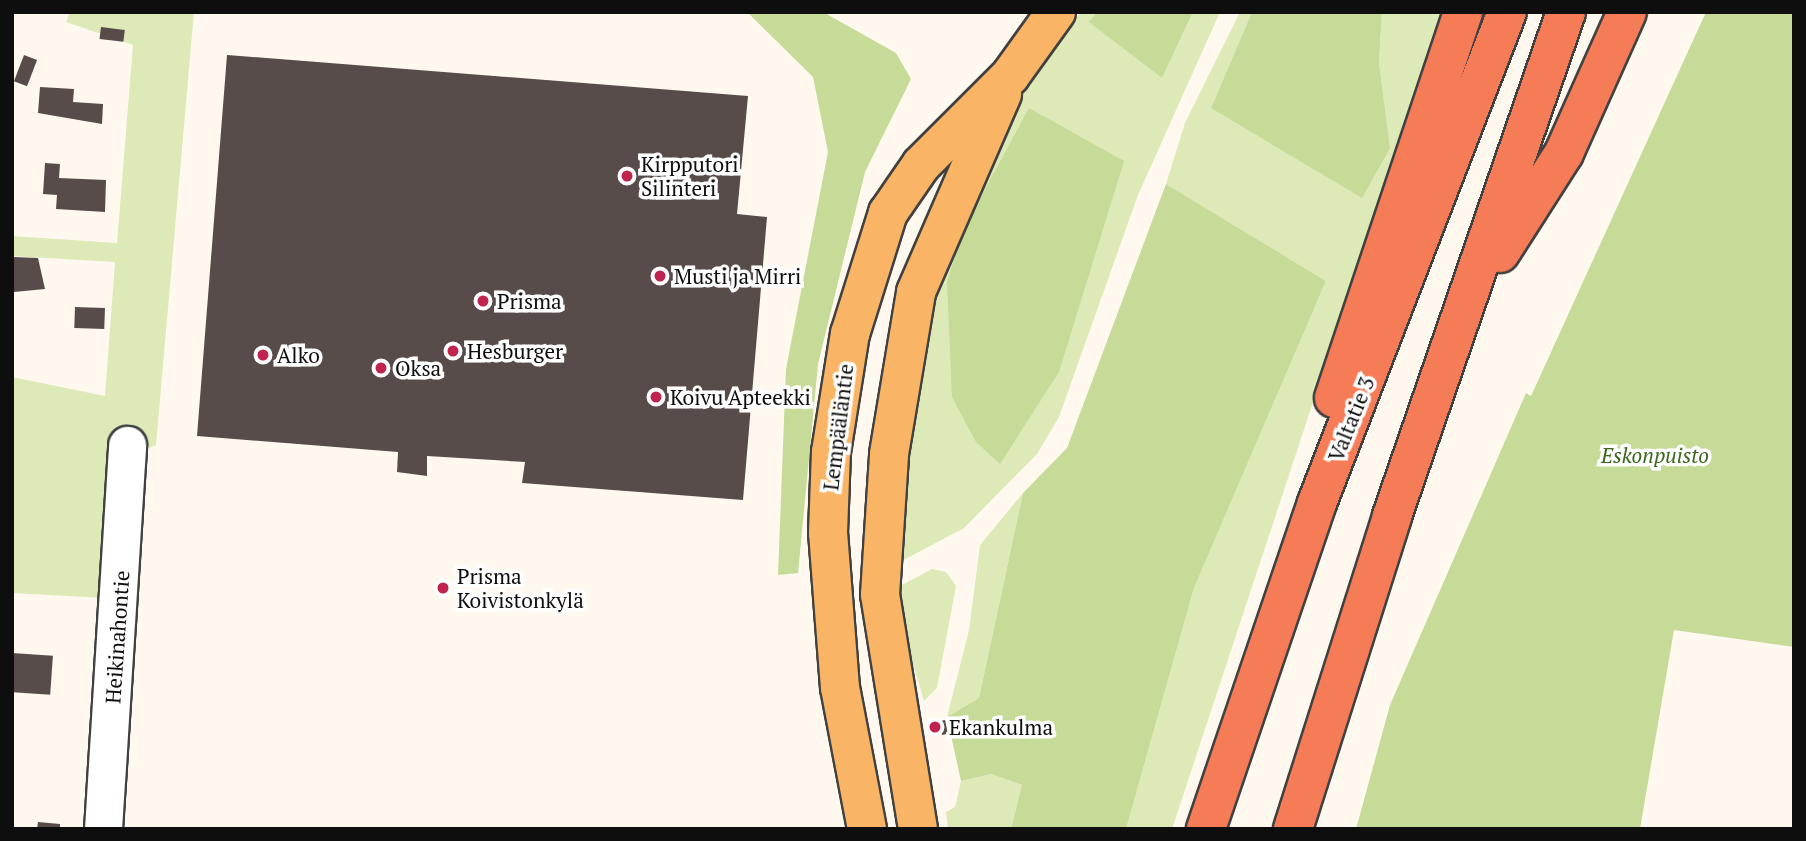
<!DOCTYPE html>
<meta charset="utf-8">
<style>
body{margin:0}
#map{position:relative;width:1806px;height:841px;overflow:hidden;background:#fff8ef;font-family:"PT Serif",serif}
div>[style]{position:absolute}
.green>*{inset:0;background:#ddeab8}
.forest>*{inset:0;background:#c5db97}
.building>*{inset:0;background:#574c4a;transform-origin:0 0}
.roads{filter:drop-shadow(2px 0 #414141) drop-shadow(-2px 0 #414141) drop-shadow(0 2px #414141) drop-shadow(0 -2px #414141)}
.minor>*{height:37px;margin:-18.5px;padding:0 18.5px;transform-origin:18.5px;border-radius:18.5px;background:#fff}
.major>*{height:38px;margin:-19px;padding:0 19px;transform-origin:19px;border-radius:19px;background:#f9b465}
.highway>*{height:38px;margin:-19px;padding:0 19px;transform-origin:19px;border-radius:19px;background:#f57c57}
.dots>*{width:19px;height:19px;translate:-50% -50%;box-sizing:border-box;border:4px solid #fff;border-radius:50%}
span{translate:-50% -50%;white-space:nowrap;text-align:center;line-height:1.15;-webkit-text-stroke:7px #fff;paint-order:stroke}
.poi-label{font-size:21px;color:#0e0e0e}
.left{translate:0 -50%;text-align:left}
.street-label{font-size:21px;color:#0e0e0e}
.park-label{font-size:21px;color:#3d671d;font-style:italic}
.frame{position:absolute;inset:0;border:14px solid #0e0e0e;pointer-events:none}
</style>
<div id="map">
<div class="green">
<div style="clip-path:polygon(70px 12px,194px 12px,156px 445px,115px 462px,105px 598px,12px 593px,12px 377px,105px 396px,115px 262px,12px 256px,12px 236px,117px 243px,133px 45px,66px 22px)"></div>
<div style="clip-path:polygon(1081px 12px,1097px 12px,1090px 21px,1162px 78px,1193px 12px,1220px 12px,1138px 195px,1059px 417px,1037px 454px,964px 528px,896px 564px,917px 347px,970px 189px,1029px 79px)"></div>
<div style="clip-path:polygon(1240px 12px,1252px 12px,1211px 108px,1390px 148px,1379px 62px,1382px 12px,1442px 12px,1172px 829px,1126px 829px,1194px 588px,1326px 281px,1166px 184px,1185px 123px)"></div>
<div style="clip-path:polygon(1023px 493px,979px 698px,947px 717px,969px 630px,980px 545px)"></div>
<div style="clip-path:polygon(932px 569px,946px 572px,956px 586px,937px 688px,924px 701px,900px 619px,898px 587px)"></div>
<div style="clip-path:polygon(991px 774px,1022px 785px,1011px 829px,948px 829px,946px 812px,955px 807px,961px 781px)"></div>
</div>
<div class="forest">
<div style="clip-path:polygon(747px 12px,823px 12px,896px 53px,911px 79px,865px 172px,818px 364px,798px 573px,778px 575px,786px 369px,828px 152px,813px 77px)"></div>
<div style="clip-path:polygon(1097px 12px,1193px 12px,1162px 78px,1089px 22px)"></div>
<div style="clip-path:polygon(1252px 12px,1382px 12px,1379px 62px,1390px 148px,1362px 198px,1211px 108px)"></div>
<div style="clip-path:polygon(1706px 12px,1794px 12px,1794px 647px,1674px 630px,1640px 829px,1356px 829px,1390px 705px,1526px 393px,1531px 396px)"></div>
<div style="clip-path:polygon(1029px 108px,1124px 161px,1059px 372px,1000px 464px,976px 442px,952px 397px,947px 282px,964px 228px)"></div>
<div style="clip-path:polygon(1166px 184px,1326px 281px,1194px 588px,1126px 829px,1011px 829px,1022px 785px,991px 774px,961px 781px,947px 717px,979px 698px,1023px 493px,1067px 448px)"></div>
</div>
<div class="building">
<div style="left:101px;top:27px;width:24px;height:12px;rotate:7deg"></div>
<div style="left:24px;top:55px;width:14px;height:28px;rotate:21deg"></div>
<div style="clip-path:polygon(227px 55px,748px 96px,737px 214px,767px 217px,743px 500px,522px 483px,525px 462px,427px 456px,427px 476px,397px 472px,398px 452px,197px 436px)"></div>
<div style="clip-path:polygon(40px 87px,74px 89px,73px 102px,103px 104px,102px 124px,38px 113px)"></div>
<div style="clip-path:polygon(45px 163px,60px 164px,59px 178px,106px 180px,105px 212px,56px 209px,57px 195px,43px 194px)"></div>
<div style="clip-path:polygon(14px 257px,38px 258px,45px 289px,14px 292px)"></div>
<div style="left:75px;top:307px;width:30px;height:21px;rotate:2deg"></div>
<div style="left:12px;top:653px;width:41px;height:39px;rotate:4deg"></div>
<div style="left:945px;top:720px;width:14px;height:6px;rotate:78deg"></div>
<div style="clip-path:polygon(38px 822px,60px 824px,60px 829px,37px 829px)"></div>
</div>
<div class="roads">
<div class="minor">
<div style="left:103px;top:829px;width:385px;rotate:-86.4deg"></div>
</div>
<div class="major">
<div style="left:867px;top:829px;width:144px;rotate:-100.8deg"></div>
<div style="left:840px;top:688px;width:155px;rotate:-94.4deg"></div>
<div style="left:828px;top:533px;width:81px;rotate:-87.9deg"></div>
<div style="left:831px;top:452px;width:120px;rotate:-80.9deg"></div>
<div style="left:850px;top:334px;width:127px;rotate:-72.6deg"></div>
<div style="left:888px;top:213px;width:58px;rotate:-55.5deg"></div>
<div style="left:921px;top:165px;width:126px;rotate:-45deg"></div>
<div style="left:1010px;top:76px;width:79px;rotate:-54.3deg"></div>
<div style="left:918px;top:829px;width:237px;rotate:-99.2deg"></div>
<div style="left:880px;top:595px;width:141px;rotate:-86.3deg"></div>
<div style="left:889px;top:454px;width:164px;rotate:-80.5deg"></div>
<div style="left:916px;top:292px;width:216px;rotate:-66.5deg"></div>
</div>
<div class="highway">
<div style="left:1500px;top:253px;width:119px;rotate:-57.4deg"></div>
<div style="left:1564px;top:153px;width:154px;rotate:-65.9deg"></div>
<div style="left:1334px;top:398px;width:407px;rotate:-71.5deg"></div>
<div style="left:1206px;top:829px;width:344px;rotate:-71.2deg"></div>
<div style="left:1317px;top:503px;width:526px;rotate:-68.85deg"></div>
<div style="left:1293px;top:829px;width:328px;rotate:-72.4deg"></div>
<div style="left:1392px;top:516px;width:533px;rotate:-70.95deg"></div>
</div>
</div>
<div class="dots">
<div style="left:627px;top:176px;background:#c0244e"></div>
<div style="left:660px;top:276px;background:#c0244e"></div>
<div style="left:483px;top:301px;background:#c0244e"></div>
<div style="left:453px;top:351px;background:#c0244e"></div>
<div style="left:263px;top:355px;background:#c0244e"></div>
<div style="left:381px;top:368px;background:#c0244e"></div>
<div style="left:656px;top:397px;background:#c0244e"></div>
<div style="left:443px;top:588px;background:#c0244e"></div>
<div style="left:935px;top:727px;background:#c0244e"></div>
</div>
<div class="poi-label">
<span class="left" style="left:641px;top:176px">Kirpputori<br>Silinteri</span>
<span class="left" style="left:674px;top:276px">Musti ja Mirri</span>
<span class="left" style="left:497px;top:301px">Prisma</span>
<span class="left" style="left:467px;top:351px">Hesburger</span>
<span class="left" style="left:277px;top:355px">Alko</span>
<span class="left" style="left:395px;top:368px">Oksa</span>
<span class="left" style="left:670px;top:397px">Koivu Apteekki</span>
<span class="left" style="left:457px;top:588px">Prisma<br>Koivistonkylä</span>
<span class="left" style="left:949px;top:727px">Ekankulma</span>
</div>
<div class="street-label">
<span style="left:1351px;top:419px;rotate:-68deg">Valtatie 3</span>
<span style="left:838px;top:427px;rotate:-83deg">Lempääläntie</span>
<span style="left:117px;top:637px;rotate:-86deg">Heikinahontie</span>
</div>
<div class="park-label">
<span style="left:1655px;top:455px">Eskonpuisto</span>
</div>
<div class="frame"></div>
</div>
